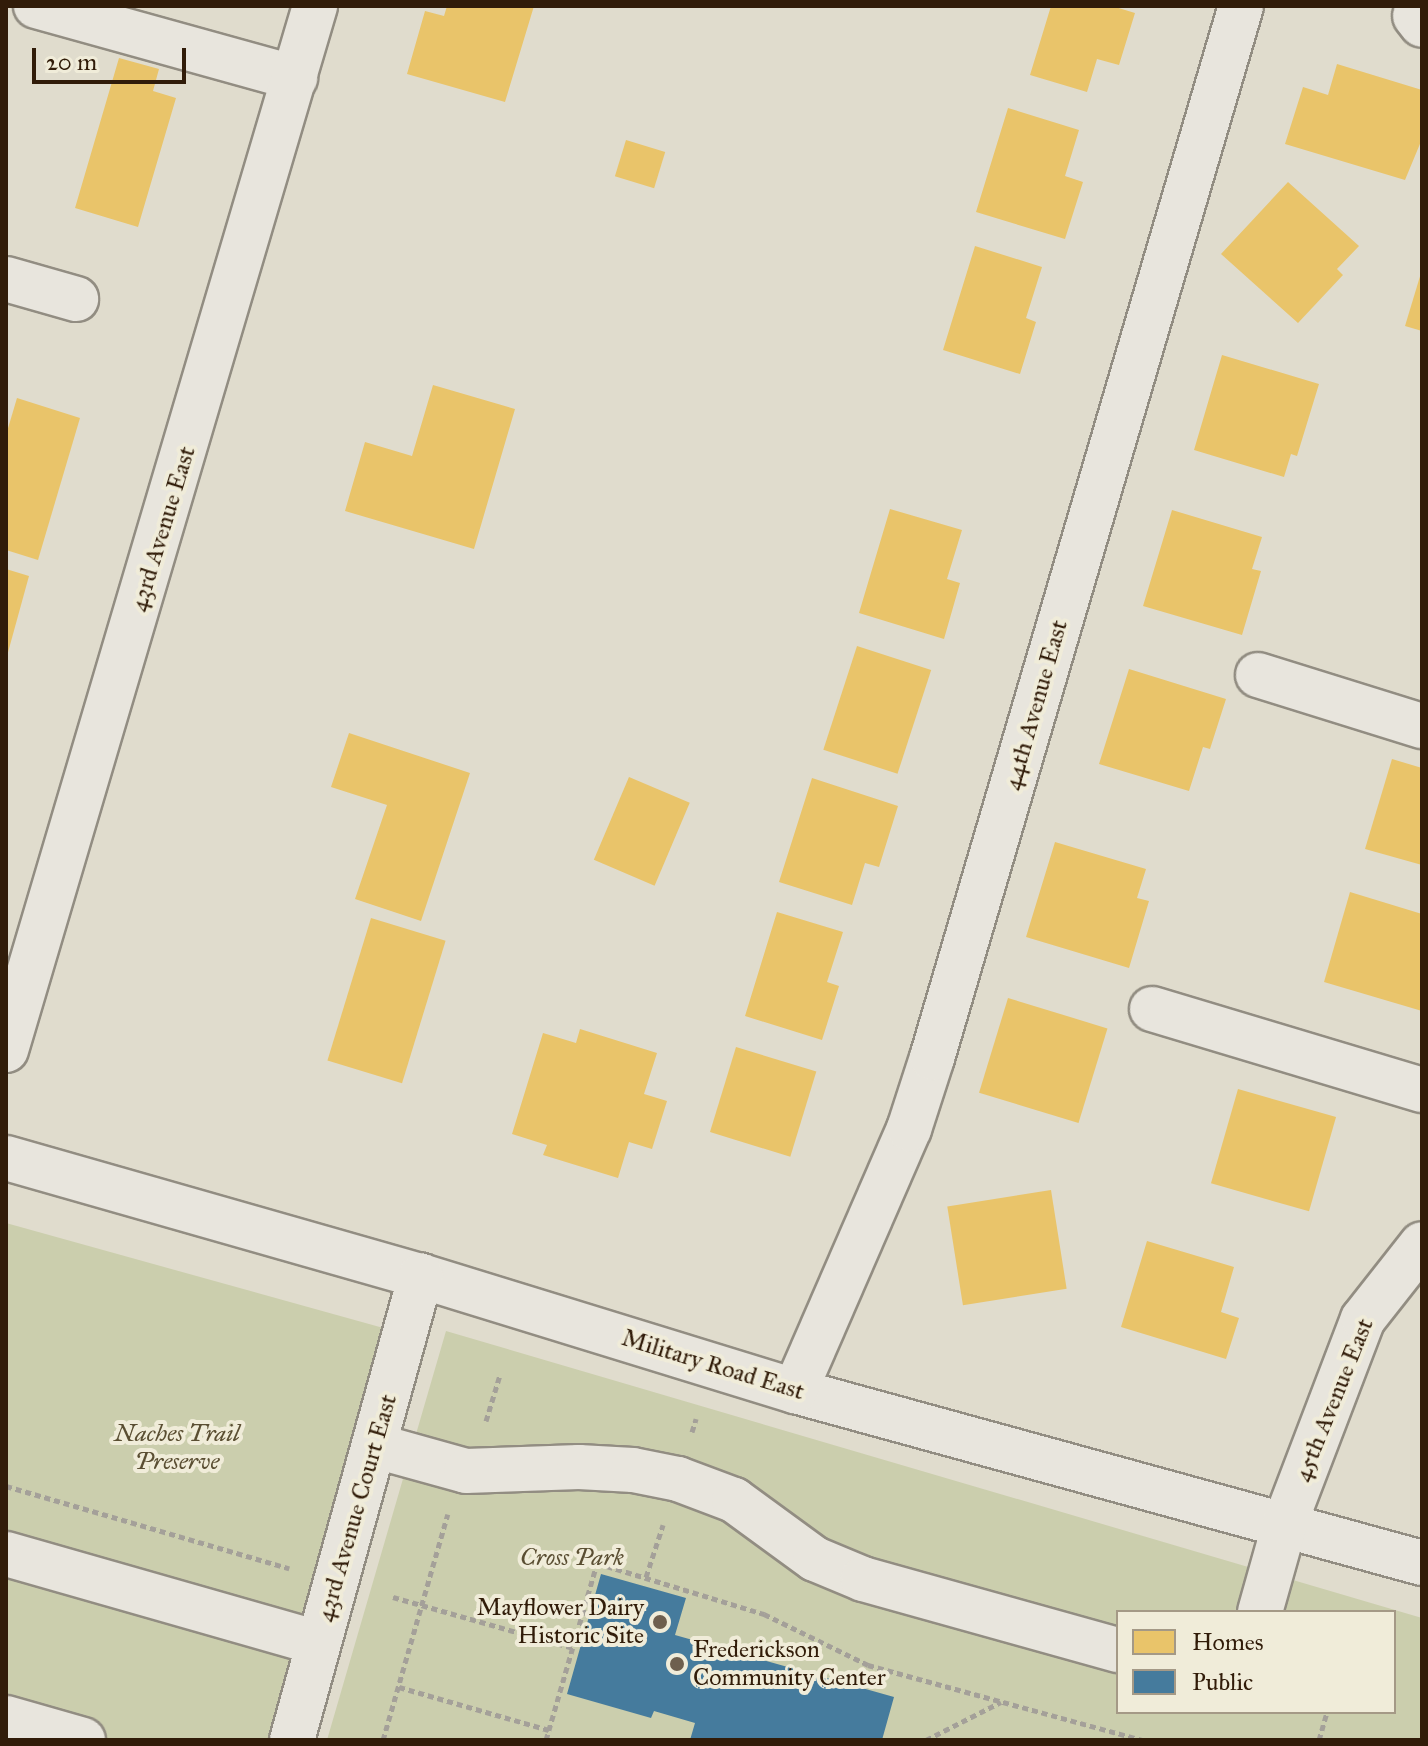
<!DOCTYPE html>
<style>
body{margin:0}
#map{position:relative;width:1428px;height:1746px;overflow:hidden;background:#e0dccd;font-family:"IM FELL Great Primer",serif}
div>[style]{position:absolute}
.green>*{inset:0;background:#cbcead}
.homes>*{inset:0;background:#e9c46a;transform-origin:0 0}
.public>*{inset:0;background:#457b9d}
.path>*{height:5px;margin-top:-2.5px;transform-origin:0;background:repeating-linear-gradient(90deg,#a4a099 0 6px,transparent 0 10px)}
.roads{filter:drop-shadow(2px 0 #928d82) drop-shadow(-2px 0 #928d82) drop-shadow(0 2px #928d82) drop-shadow(0 -2px #928d82)}
.minor>*{height:44px;margin:-22px;padding:0 22px;transform-origin:22px;border-radius:22px;background:#e8e5dd}
.dots>*{width:22px;height:22px;translate:-50% -50%;box-sizing:border-box;border:4px solid #f0ecd9;border-radius:50%}
span{translate:-50% -50%;white-space:nowrap;text-align:center;line-height:1.15;-webkit-text-stroke:8px #f0ecd9;paint-order:stroke}
.street-label{font-size:24px;color:#311c09}
.park-label{font-size:24px;color:#5a4e32;font-style:italic}
.poi-label{font-size:24px;color:#311c09}
.right{translate:-100% -50%;text-align:right}
.left{translate:0 -50%;text-align:left}
.frame{position:absolute;inset:0;border:8px solid #311c09;pointer-events:none}
.legend{position:absolute;left:1116px;top:1610px;width:280px;height:104px;box-sizing:border-box;background:#f0ecd9;border:2px solid #a49986;margin:0;padding:10px 14px;list-style:none;font-size:24px;color:#311c09}
.legend li{display:flex;align-items:center;gap:16px;height:40px}
.legend b{width:40px;border:2px solid #a49986}
.scale{position:absolute;left:32px;top:48px;width:154px;height:36px;box-sizing:border-box;border:4px solid #311c09;border-top:0;padding-left:10px;font-size:24px;line-height:28px;white-space:nowrap;color:#311c09;-webkit-text-stroke:6px #f0ecd9;paint-order:stroke}
</style>
<div id="map">
<div class="green">
<div style="clip-path:polygon(6px 1223px,387px 1329px,274px 1740px,6px 1740px)"></div>
<div style="clip-path:polygon(evenodd,446px 1331px,1422px 1618px,1422px 1740px,327px 1740px,446px 1331px,1118px 1612px,1394px 1612px,1394px 1712px,1118px 1712px,1118px 1612px)"></div>
</div>
<div class="homes">
<div style="clip-path:polygon(447px 6px,534px 6px,505px 102px,407px 74px,425px 11px,444px 16px)"></div>
<div style="clip-path:polygon(1051px 6px,1112px 6px,1135px 13px,1119px 65px,1097px 59px,1087px 92px,1030px 75px)"></div>
<div style="clip-path:polygon(119px 58px,159px 69px,153px 91px,176px 98px,138px 227px,75px 208px)"></div>
<div style="clip-path:polygon(1337px 64px,1422px 90px,1422px 139px,1405px 180px,1285px 144px,1303px 87px,1328px 95px)"></div>
<div style="clip-path:polygon(1008px 108px,1079px 130px,1065px 176px,1083px 182px,1065px 239px,976px 212px)"></div>
<div style="left:626px;top:140px;width:41px;height:38px;rotate:17deg"></div>
<div style="clip-path:polygon(1288px 182px,1359px 246px,1337px 269px,1343px 275px,1298px 323px,1221px 254px)"></div>
<div style="clip-path:polygon(975px 246px,1042px 267px,1026px 318px,1036px 322px,1020px 374px,943px 350px)"></div>
<div style="clip-path:polygon(1421px 273px,1422px 273px,1422px 331px,1405px 326px)"></div>
<div style="clip-path:polygon(1222px 355px,1319px 384px,1297px 456px,1291px 454px,1284px 477px,1194px 450px)"></div>
<div style="clip-path:polygon(433px 385px,515px 409px,474px 549px,345px 511px,365px 442px,412px 456px)"></div>
<div style="clip-path:polygon(17px 398px,80px 418px,38px 560px,6px 550px,6px 435px)"></div>
<div style="clip-path:polygon(890px 509px,962px 530px,947px 579px,960px 583px,944px 639px,859px 613px)"></div>
<div style="clip-path:polygon(1172px 510px,1262px 537px,1252px 569px,1261px 571px,1242px 635px,1143px 606px)"></div>
<div style="clip-path:polygon(6px 569px,29px 576px,7px 656px,6px 656px)"></div>
<div style="left:857px;top:646px;width:78px;height:109px;rotate:18deg"></div>
<div style="clip-path:polygon(1129px 669px,1226px 699px,1210px 749px,1203px 747px,1189px 791px,1099px 764px)"></div>
<div style="clip-path:polygon(349px 733px,470px 773px,421px 921px,355px 899px,387px 805px,331px 787px)"></div>
<div style="clip-path:polygon(1392px 759px,1422px 768px,1422px 865px,1365px 849px)"></div>
<div style="left:629px;top:777px;width:66px;height:90px;rotate:23deg"></div>
<div style="clip-path:polygon(812px 778px,898px 806px,879px 867px,865px 863px,852px 905px,779px 882px)"></div>
<div style="clip-path:polygon(1055px 842px,1146px 869px,1137px 898px,1149px 901px,1129px 968px,1026px 937px)"></div>
<div style="clip-path:polygon(1350px 892px,1422px 914px,1422px 1011px,1324px 982px)"></div>
<div style="clip-path:polygon(777px 912px,843px 932px,827px 982px,839px 986px,822px 1040px,745px 1016px)"></div>
<div style="left:371px;top:918px;width:78px;height:149px;rotate:17deg"></div>
<div style="left:1008px;top:998px;width:104px;height:99px;rotate:17deg"></div>
<div style="clip-path:polygon(580px 1029px,657px 1053px,644px 1094px,667px 1101px,652px 1149px,629px 1142px,618px 1178px,543px 1155px,547px 1145px,512px 1134px,543px 1033px,576px 1043px)"></div>
<div style="left:736px;top:1047px;width:84px;height:89px;rotate:17deg"></div>
<div style="left:1238px;top:1089px;width:102px;height:98px;rotate:16deg"></div>
<div style="left:1051px;top:1190px;width:100px;height:105px;rotate:81deg"></div>
<div style="clip-path:polygon(1147px 1241px,1234px 1267px,1221px 1312px,1239px 1318px,1226px 1359px,1121px 1327px)"></div>
</div>
<div class="public">
<div style="clip-path:polygon(601px 1574px,686px 1598px,675px 1635px,894px 1697px,882px 1740px,690px 1740px,695px 1723px,654px 1711px,651px 1718px,567px 1694px)"></div>
</div>
<div class="path">
<div style="left:486px;top:1421px;width:48px;rotate:-73.1deg"></div>
<div style="left:692px;top:1432px;width:14px;rotate:-73deg"></div>
<div style="left:6px;top:1486px;width:295px;rotate:16.2deg"></div>
<div style="left:646px;top:1577px;width:55px;rotate:-71.9deg"></div>
<div style="left:393px;top:1597px;width:187px;rotate:15.8deg"></div>
<div style="left:1355px;top:1612px;width:2px;rotate:-90deg"></div>
<div style="left:399px;top:1687px;width:156px;rotate:16deg"></div>
<div style="left:383px;top:1740px;width:235px;rotate:-74deg"></div>
<div style="left:546px;top:1740px;width:184px;rotate:-73.9deg"></div>
<div style="left:597px;top:1563px;width:175px;rotate:17deg"></div>
<div style="left:764px;top:1614px;width:116px;rotate:26.1deg"></div>
<div style="left:868px;top:1665px;width:285px;rotate:15.3deg"></div>
<div style="left:926px;top:1740px;width:84px;rotate:-26.9deg"></div>
<div style="left:1319px;top:1740px;width:29px;rotate:-74deg"></div>
</div>
<div class="roads">
<div class="minor">
<div style="left:36px;top:6px;width:269px;rotate:15.5deg"></div>
<div style="left:1415px;top:16px;width:11px;rotate:52deg"></div>
<div style="left:6px;top:279px;width:73px;rotate:15.9deg"></div>
<div style="left:1258px;top:675px;width:172px;rotate:17.3deg"></div>
<div style="left:1152px;top:1009px;width:282px;rotate:16.7deg"></div>
<div style="left:6px;top:1050px;width:1089px;rotate:-73.51deg"></div>
<div style="left:6px;top:1158px;width:431px;rotate:15.9deg"></div>
<div style="left:421px;top:1276px;width:391px;rotate:17.1deg"></div>
<div style="left:795px;top:1391px;width:650px;rotate:15.34deg"></div>
<div style="left:795px;top:1391px;width:286px;rotate:-66.5deg"></div>
<div style="left:909px;top:1129px;width:75px;rotate:-72.1deg"></div>
<div style="left:932px;top:1058px;width:1096px;rotate:-73.63deg"></div>
<div style="left:376px;top:1446px;width:93px;rotate:15.5deg"></div>
<div style="left:466px;top:1471px;width:113px;rotate:-2deg"></div>
<div style="left:579px;top:1467px;width:54px;rotate:3.2deg"></div>
<div style="left:633px;top:1470px;width:46px;rotate:11.3deg"></div>
<div style="left:678px;top:1479px;width:60px;rotate:20.6deg"></div>
<div style="left:734px;top:1500px;width:100px;rotate:36.1deg"></div>
<div style="left:815px;top:1559px;width:52px;rotate:22.6deg"></div>
<div style="left:863px;top:1579px;width:265px;rotate:15.6deg"></div>
<div style="left:6px;top:1554px;width:324px;rotate:15.9deg"></div>
<div style="left:1260px;top:1612px;width:92px;rotate:-74.3deg"></div>
<div style="left:1285px;top:1523px;width:218px;rotate:-69.1deg"></div>
<div style="left:1363px;top:1319px;width:95px;rotate:-51.8deg"></div>
<div style="left:6px;top:1718px;width:80px;rotate:15.9deg"></div>
<div style="left:292px;top:1740px;width:482px;rotate:-74.5deg"></div>
</div>
</div>
<div class="dots">
<div style="left:660px;top:1622px;background:#6e5f4e"></div>
<div style="left:677px;top:1664px;background:#6e5f4e"></div>
</div>
<div class="street-label">
<span style="left:163px;top:529px;rotate:-73deg">43rd Avenue East</span>
<span style="left:1036px;top:705px;rotate:-74deg">44th Avenue East</span>
<span style="left:713px;top:1365px;rotate:17deg">Military Road East</span>
<span style="left:1334px;top:1400px;rotate:-68deg">45th Avenue East</span>
<span style="left:357px;top:1508px;rotate:-74deg">43rd Avenue Court East</span>
</div>
<div class="park-label">
<span style="left:177px;top:1448px">Naches Trail<br>Preserve</span>
<span style="left:572px;top:1558px">Cross Park</span>
</div>
<div class="poi-label">
<span class="right" style="left:644px;top:1622px">Mayflower Dairy<br>Historic Site</span>
<span class="left" style="left:693px;top:1664px">Frederickson<br>Community Center</span>
</div>
<div class="frame"></div>
<ul class="legend">
<li><b style="height:22px;background:#e9c46a"></b>Homes</li>
<li><b style="height:22px;background:#457b9d"></b>Public</li>
</ul>
<div class="scale">20 m</div>
</div>
